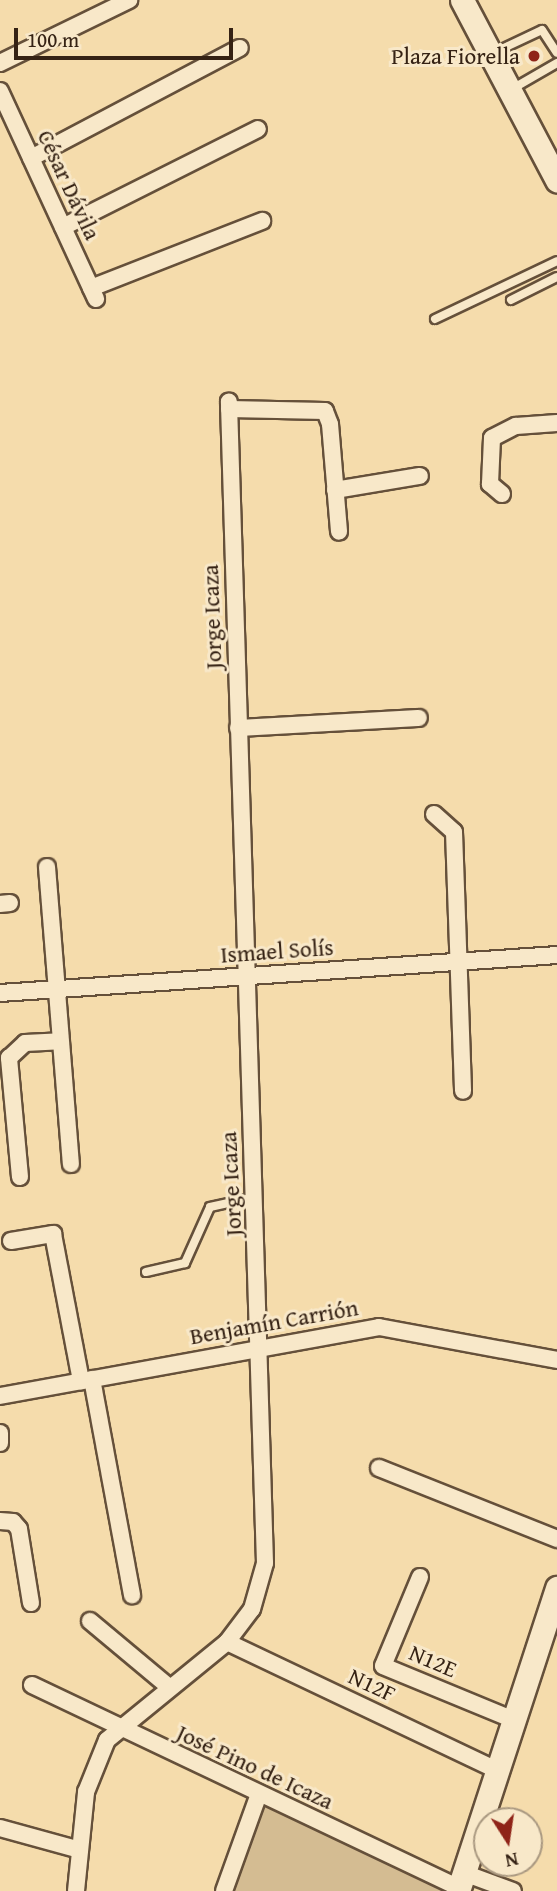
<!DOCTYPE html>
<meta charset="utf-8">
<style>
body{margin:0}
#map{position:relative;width:557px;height:1891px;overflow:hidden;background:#f5dcac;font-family:"Gentium Book Plus",serif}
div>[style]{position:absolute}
.green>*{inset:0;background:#d4bc92}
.roads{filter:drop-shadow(2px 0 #65503a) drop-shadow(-2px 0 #65503a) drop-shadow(0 2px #65503a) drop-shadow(0 -2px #65503a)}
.lane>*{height:8px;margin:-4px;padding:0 4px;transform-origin:4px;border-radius:4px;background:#f8e8c9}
.street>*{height:16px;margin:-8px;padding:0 8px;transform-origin:8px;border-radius:8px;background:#f8e8c9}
.secondary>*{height:23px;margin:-11.5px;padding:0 11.5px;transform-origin:11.5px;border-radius:11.5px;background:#f8e8c9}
.dots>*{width:19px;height:19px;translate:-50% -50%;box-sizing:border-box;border:4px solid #f8e8c9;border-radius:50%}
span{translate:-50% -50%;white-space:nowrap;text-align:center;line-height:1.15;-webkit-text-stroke:6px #f8e8c9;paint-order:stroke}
.poi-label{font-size:23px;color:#352214}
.right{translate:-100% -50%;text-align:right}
.street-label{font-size:23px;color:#352214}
.north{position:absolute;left:473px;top:1807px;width:70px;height:70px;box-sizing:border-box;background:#f8e8c9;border:2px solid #aa9981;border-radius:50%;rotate:168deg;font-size:19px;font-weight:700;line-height:28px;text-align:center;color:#352214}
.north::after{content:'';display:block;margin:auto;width:24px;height:32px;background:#8f2418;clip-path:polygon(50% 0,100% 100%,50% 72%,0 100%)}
.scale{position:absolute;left:14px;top:28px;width:219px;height:32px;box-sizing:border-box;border:4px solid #352214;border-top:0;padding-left:9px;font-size:21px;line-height:24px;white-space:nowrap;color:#352214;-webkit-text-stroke:5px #f8e8c9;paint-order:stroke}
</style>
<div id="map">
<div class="green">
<div style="clip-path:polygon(263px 1803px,448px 1890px,448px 1891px,230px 1891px)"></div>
</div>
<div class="roads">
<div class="lane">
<div style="left:491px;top:54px;width:56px;rotate:-25.2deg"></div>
<div style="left:542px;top:30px;width:27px;rotate:57deg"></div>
<div style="left:512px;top:89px;width:52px;rotate:-30deg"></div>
<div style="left:511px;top:300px;width:51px;rotate:-26.6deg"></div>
<div style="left:435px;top:319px;width:135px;rotate:-25.4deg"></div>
<div style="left:146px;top:1272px;width:40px;rotate:-13deg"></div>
<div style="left:185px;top:1263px;width:61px;rotate:-65.9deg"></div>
<div style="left:210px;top:1207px;width:46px;rotate:-12.5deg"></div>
</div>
<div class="street">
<div style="left:0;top:63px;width:144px;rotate:-26deg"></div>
<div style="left:0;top:91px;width:229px;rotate:65.2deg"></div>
<div style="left:31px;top:158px;width:236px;rotate:-27.8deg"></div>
<div style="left:63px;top:227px;width:218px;rotate:-26.7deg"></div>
<div style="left:91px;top:288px;width:184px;rotate:-21.4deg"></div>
<div style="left:229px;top:409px;width:96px;rotate:1.2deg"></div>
<div style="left:325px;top:411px;width:14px;rotate:69deg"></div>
<div style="left:330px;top:424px;width:108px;rotate:85.2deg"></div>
<div style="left:335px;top:490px;width:86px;rotate:-9.4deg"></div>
<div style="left:502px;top:494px;width:16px;rotate:-140deg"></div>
<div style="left:490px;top:484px;width:46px;rotate:-87.5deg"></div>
<div style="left:492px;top:438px;width:27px;rotate:-27deg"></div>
<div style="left:516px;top:426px;width:41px;rotate:-4.2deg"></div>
<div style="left:238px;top:728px;width:181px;rotate:-3.2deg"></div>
<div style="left:434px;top:814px;width:27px;rotate:42deg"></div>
<div style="left:454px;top:832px;width:259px;rotate:88deg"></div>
<div style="left:47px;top:867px;width:298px;rotate:85.4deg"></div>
<div style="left:0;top:904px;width:10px;rotate:-6deg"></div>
<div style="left:0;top:993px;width:558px;rotate:-3.9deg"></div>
<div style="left:20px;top:1177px;width:120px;rotate:-95.3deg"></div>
<div style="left:9px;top:1058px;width:22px;rotate:-43deg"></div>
<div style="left:25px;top:1043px;width:35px;rotate:-3deg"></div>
<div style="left:11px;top:1241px;width:43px;rotate:-9.5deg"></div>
<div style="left:53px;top:1234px;width:150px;rotate:79.2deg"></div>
<div style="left:92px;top:1379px;width:220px;rotate:79.5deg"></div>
<div style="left:0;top:1396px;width:385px;rotate:-10.3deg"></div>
<div style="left:379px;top:1327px;width:181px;rotate:10.5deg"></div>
<div style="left:0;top:1433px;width:10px;rotate:90deg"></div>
<div style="left:379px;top:1468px;width:192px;rotate:21.7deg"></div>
<div style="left:0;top:1521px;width:13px;rotate:4deg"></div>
<div style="left:13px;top:1522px;width:9px;rotate:49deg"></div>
<div style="left:19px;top:1529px;width:75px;rotate:80.8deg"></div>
<div style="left:420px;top:1577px;width:96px;rotate:112.6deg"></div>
<div style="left:383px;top:1666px;width:142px;rotate:22.4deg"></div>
<div style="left:90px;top:1621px;width:103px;rotate:39.9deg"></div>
<div style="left:227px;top:1642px;width:299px;rotate:25.4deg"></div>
<div style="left:32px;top:1685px;width:473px;rotate:25.4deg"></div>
<div style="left:0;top:1828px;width:83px;rotate:15.4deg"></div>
<div style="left:464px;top:1873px;width:52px;rotate:20.2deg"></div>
<div style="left:76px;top:1891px;width:100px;rotate:-84.2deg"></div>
<div style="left:86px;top:1792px;width:56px;rotate:-68deg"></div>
<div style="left:107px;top:1740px;width:155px;rotate:-39.2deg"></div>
<div style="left:227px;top:1642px;width:41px;rotate:-52.9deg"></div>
<div style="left:252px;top:1609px;width:48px;rotate:-74.2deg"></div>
<div style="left:265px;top:1563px;width:1162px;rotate:-91.78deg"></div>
<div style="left:224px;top:1891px;width:103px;rotate:-70.2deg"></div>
</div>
<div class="secondary">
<div style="left:462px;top:0;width:204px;rotate:62.2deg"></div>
<div style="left:458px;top:1891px;width:319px;rotate:-71.9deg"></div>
</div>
</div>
<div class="dots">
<div style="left:534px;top:56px;background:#8f2418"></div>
</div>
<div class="poi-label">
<span class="right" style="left:520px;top:56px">Plaza Fiorella</span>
</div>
<div class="street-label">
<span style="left:69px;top:185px;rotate:65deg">César Dávila</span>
<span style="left:212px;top:617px;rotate:-92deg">Jorge Icaza</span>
<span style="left:277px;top:951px;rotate:-4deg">Ismael Solís</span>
<span style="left:231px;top:1184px;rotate:-93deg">Jorge Icaza</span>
<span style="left:274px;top:1322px;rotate:-10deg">Benjamín Carrión</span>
<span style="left:433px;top:1661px;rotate:23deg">N12E</span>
<span style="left:372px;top:1685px;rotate:25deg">N12F</span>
<span style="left:255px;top:1767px;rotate:25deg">José Pino de Icaza</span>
</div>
<div class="north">N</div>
<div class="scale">100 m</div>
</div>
